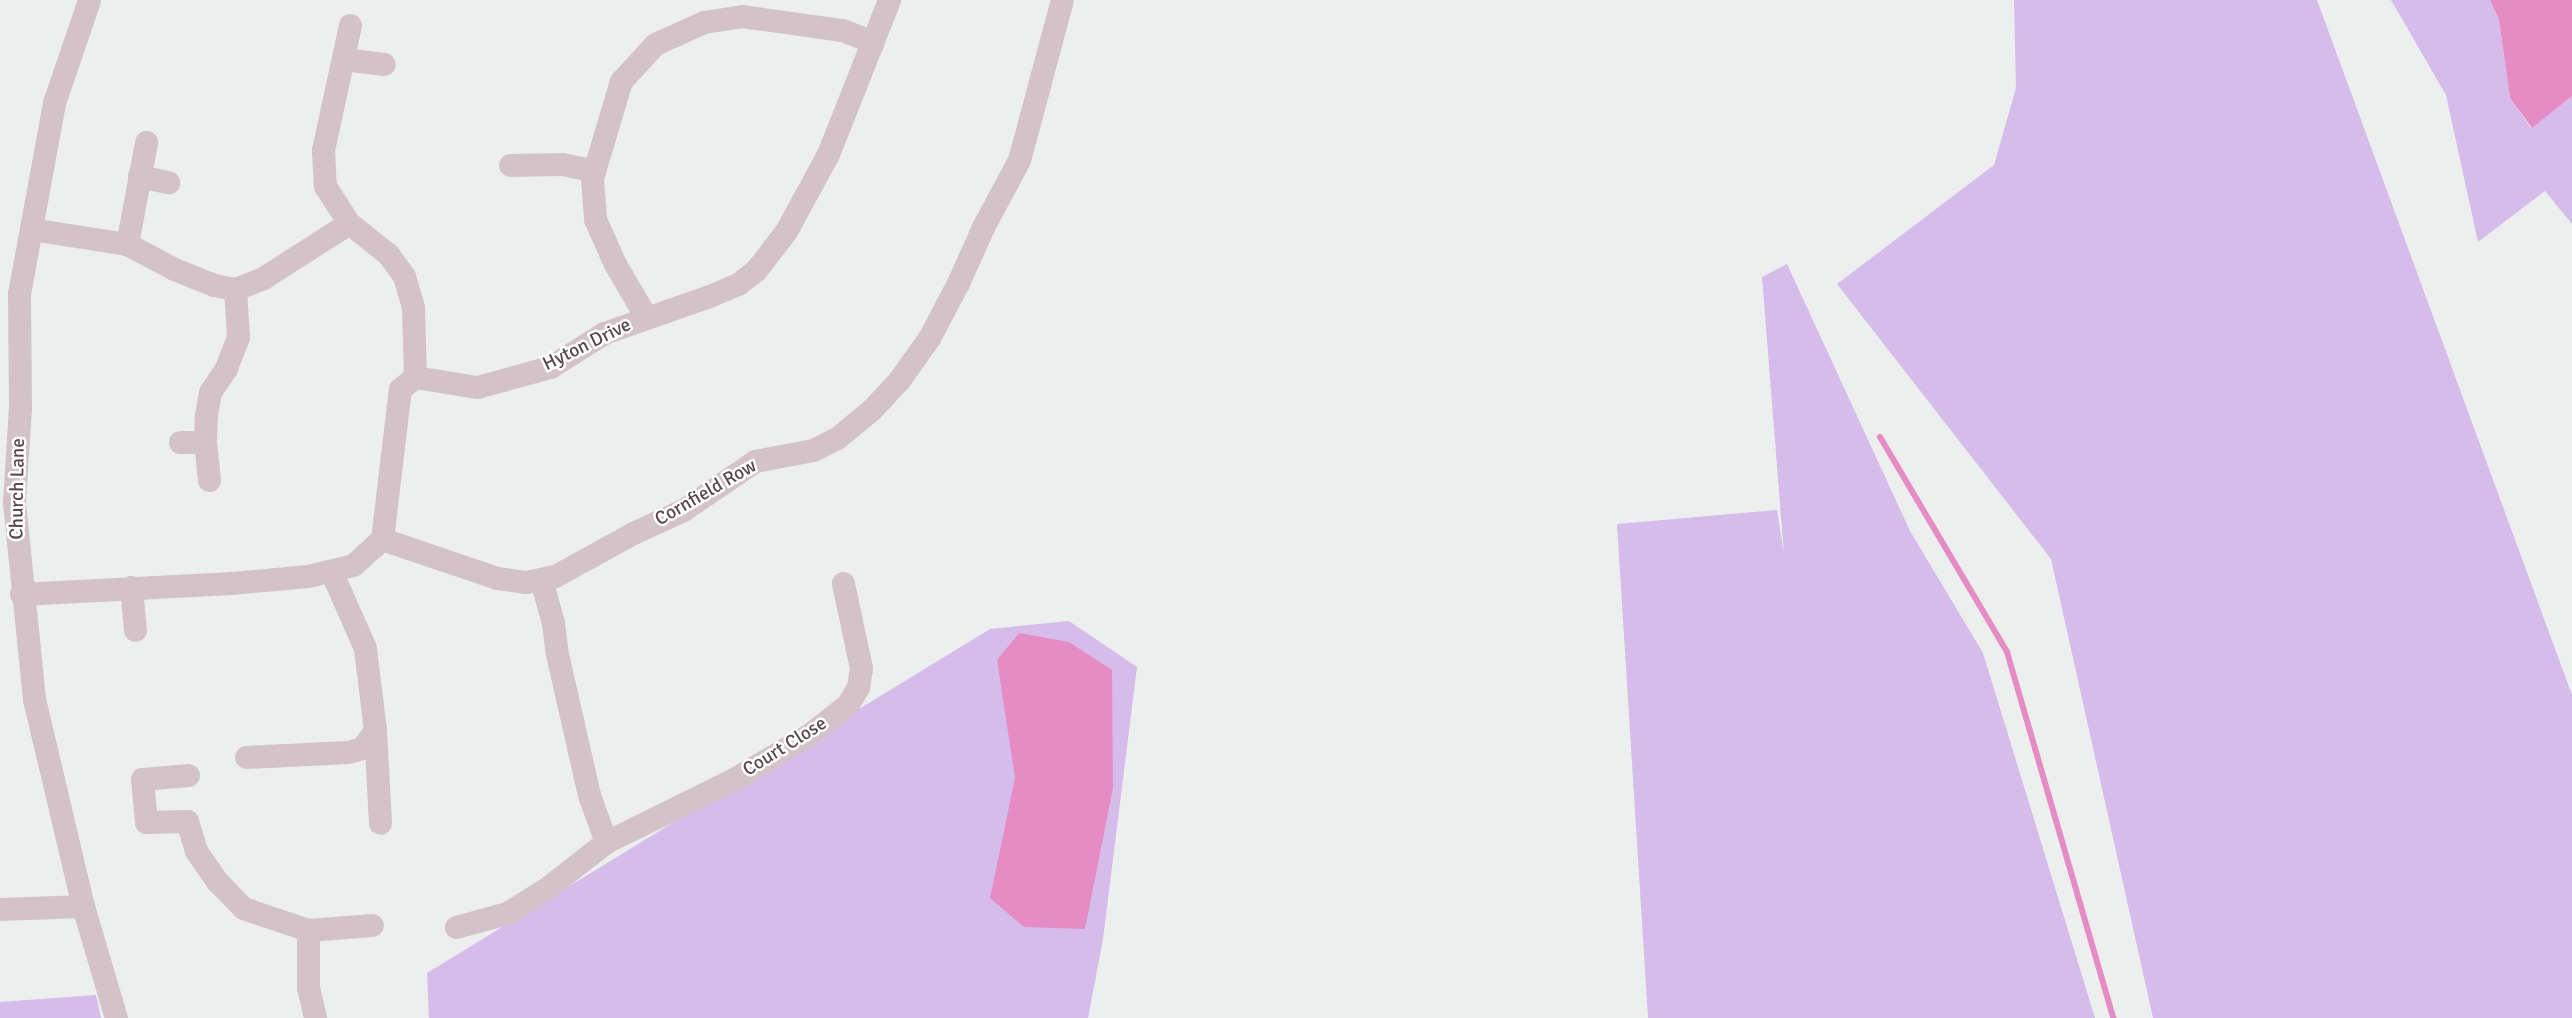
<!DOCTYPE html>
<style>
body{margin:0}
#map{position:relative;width:2572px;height:1018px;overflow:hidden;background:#ecefed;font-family:Signika,sans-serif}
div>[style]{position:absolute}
.green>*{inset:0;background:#d5bceb}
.water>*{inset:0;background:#e58cc5}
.stream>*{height:6px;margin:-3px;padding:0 3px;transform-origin:3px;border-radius:3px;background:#e58cc5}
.minor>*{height:23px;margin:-11.5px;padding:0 11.5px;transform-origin:11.5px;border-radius:11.5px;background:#d3c3c9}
span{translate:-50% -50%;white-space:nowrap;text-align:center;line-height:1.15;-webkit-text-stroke:5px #fff;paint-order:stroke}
.street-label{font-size:19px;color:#58464d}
</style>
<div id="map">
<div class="green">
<div style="clip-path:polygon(2014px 0,2317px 0,2572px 695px,2572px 1018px,2153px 1018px,2051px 559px,1837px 284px,1994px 165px,2016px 88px)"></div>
<div style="clip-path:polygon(2391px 0,2490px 0,2499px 20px,2510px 98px,2531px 128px,2572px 96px,2572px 224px,2545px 191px,2478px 242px,2446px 95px)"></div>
<div style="clip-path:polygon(1787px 264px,1910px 531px,1983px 653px,2095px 1018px,1648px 1018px,1617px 524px,1777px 510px,1784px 554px,1762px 277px)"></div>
<div style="clip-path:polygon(1069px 621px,1137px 667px,1103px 939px,1088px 1018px,429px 1018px,427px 973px,990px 629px)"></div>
<div style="clip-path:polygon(96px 995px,101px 1018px,0 1018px,0 1002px)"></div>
</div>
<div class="water">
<div style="clip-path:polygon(2490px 0,2572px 0,2572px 96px,2532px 128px,2510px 98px,2499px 20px)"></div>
<div style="clip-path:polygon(1019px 633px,1069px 642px,1112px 670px,1113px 788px,1085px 929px,1024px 927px,990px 898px,1015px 778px,997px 660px)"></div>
</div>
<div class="stream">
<div style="left:1880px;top:437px;width:250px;rotate:59.4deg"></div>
<div style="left:2007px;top:652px;width:381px;rotate:73.8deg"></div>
</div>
<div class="minor">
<div style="left:89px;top:0;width:109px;rotate:108.8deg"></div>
<div style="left:54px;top:103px;width:194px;rotate:100.4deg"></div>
<div style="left:19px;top:294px;width:113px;rotate:89.5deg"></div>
<div style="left:20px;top:407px;width:95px;rotate:93.6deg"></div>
<div style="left:14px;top:502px;width:198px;rotate:84.2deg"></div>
<div style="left:34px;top:699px;width:213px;rotate:76.7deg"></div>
<div style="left:83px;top:906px;width:117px;rotate:73.6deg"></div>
<div style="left:350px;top:25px;width:128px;rotate:102.2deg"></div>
<div style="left:323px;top:150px;width:36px;rotate:87deg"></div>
<div style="left:325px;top:186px;width:44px;rotate:57deg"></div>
<div style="left:349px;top:223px;width:50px;rotate:38.5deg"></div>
<div style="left:388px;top:254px;width:27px;rotate:54deg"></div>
<div style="left:404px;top:276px;width:32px;rotate:74deg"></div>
<div style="left:413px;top:307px;width:70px;rotate:88.4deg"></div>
<div style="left:343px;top:59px;width:41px;rotate:7deg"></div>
<div style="left:510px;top:165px;width:52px;rotate:-1.1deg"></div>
<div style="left:562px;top:164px;width:33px;rotate:12deg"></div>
<div style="left:139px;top:176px;width:30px;rotate:12deg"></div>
<div style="left:31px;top:229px;width:97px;rotate:8.9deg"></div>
<div style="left:127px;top:244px;width:53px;rotate:28deg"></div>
<div style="left:174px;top:269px;width:43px;rotate:21.8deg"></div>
<div style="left:214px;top:285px;width:21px;rotate:11deg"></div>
<div style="left:235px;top:289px;width:30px;rotate:-21deg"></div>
<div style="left:263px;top:278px;width:102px;rotate:-32.6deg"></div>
<div style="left:127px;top:244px;width:104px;rotate:-79.4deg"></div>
<div style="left:646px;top:317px;width:61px;rotate:-120.3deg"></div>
<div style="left:615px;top:264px;width:49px;rotate:-114deg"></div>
<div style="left:595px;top:219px;width:41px;rotate:-94.2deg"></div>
<div style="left:592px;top:178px;width:101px;rotate:-73.4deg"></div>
<div style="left:621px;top:81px;width:50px;rotate:-47.4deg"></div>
<div style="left:655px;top:44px;width:54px;rotate:-24.2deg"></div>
<div style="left:704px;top:22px;width:38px;rotate:-9deg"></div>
<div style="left:742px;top:16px;width:101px;rotate:8deg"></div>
<div style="left:842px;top:30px;width:33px;rotate:21deg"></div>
<div style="left:180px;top:442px;width:25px"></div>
<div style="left:209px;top:480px;width:38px;rotate:-96deg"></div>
<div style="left:205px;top:442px;width:27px;rotate:-88deg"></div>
<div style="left:206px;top:415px;width:23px;rotate:-80deg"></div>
<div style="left:210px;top:392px;width:29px;rotate:-56deg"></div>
<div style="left:226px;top:368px;width:34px;rotate:-69deg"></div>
<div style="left:238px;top:336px;width:47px;rotate:-93.7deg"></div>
<div style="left:382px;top:539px;width:121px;rotate:18.7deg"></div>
<div style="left:497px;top:578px;width:29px;rotate:8deg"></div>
<div style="left:526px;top:582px;width:30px;rotate:-12deg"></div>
<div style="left:555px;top:576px;width:89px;rotate:-28.9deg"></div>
<div style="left:633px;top:533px;width:55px;rotate:-24.7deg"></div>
<div style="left:683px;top:510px;width:87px;rotate:-34.2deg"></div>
<div style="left:755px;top:461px;width:59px;rotate:-10.7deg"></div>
<div style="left:813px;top:450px;width:27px;rotate:-27deg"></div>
<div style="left:837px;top:438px;width:45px;rotate:-39.6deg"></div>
<div style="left:872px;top:409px;width:40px;rotate:-47deg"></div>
<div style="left:899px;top:380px;width:52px;rotate:-54.5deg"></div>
<div style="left:929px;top:338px;width:62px;rotate:-62.2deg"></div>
<div style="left:958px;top:283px;width:61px;rotate:-65.9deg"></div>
<div style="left:983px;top:227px;width:76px;rotate:-61.8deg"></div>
<div style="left:1019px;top:160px;width:166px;rotate:-75deg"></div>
<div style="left:541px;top:579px;width:46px;rotate:74.7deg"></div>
<div style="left:553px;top:623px;width:31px;rotate:83deg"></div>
<div style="left:557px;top:654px;width:145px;rotate:77.2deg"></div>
<div style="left:589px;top:795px;width:50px;rotate:70.1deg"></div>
<div style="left:131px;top:587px;width:43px;rotate:84.7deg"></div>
<div style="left:21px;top:594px;width:211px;rotate:-3deg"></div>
<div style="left:232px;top:583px;width:76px;rotate:-5.3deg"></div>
<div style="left:308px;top:576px;width:46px;rotate:-13.7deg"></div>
<div style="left:353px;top:565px;width:39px;rotate:-42deg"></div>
<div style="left:382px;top:539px;width:151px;rotate:-83.2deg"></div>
<div style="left:400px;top:389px;width:19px;rotate:-39deg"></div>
<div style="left:415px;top:377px;width:63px;rotate:9.2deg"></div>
<div style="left:477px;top:387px;width:76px;rotate:-15.3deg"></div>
<div style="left:550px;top:367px;width:64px;rotate:-32.2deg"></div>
<div style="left:604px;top:333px;width:109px;rotate:-19.3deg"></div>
<div style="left:707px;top:297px;width:34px;rotate:-23deg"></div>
<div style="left:738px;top:284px;width:23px;rotate:-38deg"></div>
<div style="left:756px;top:270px;width:49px;rotate:-52.4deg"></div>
<div style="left:786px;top:231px;width:88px;rotate:-61.4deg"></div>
<div style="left:828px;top:154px;width:166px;rotate:-68.4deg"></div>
<div style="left:375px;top:730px;width:93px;rotate:86.9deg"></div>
<div style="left:246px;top:757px;width:102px;rotate:-2.8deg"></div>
<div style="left:348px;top:752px;width:15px;rotate:-16deg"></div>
<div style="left:362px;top:748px;width:22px;rotate:-54deg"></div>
<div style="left:375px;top:730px;width:83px;rotate:-97deg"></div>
<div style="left:365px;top:648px;width:84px;rotate:-113.8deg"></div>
<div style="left:188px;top:775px;width:46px;rotate:175deg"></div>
<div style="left:142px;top:779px;width:43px;rotate:84.7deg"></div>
<div style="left:146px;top:822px;width:41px;rotate:-1.4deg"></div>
<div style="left:187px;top:821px;width:31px;rotate:73deg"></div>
<div style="left:196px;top:851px;width:37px;rotate:55deg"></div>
<div style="left:217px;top:881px;width:37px;rotate:46deg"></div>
<div style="left:243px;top:908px;width:69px;rotate:18.7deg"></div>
<div style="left:308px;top:930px;width:64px;rotate:-4.5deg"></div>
<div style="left:0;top:909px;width:83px;rotate:-2.1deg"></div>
<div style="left:456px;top:927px;width:53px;rotate:-15.4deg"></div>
<div style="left:507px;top:913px;width:47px;rotate:-32deg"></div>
<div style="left:547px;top:888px;width:75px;rotate:-37.9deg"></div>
<div style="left:606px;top:842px;width:140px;rotate:-26.2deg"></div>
<div style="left:732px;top:780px;width:91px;rotate:-30.5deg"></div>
<div style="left:810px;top:734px;width:48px;rotate:-38.3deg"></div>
<div style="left:848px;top:704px;width:20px;rotate:-60deg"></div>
<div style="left:858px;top:687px;width:19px;rotate:-81deg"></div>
<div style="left:861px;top:668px;width:87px;rotate:-102deg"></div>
<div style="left:308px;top:930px;width:57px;rotate:90deg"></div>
<div style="left:308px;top:987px;width:32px;rotate:77deg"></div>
</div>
<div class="street-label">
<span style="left:587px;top:345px;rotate:-26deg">Hyton Drive</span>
<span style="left:18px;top:489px;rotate:-89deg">Church Lane</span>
<span style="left:706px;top:493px;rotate:-30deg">Cornfield Row</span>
<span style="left:785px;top:747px;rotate:-32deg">Court Close</span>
</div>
</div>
